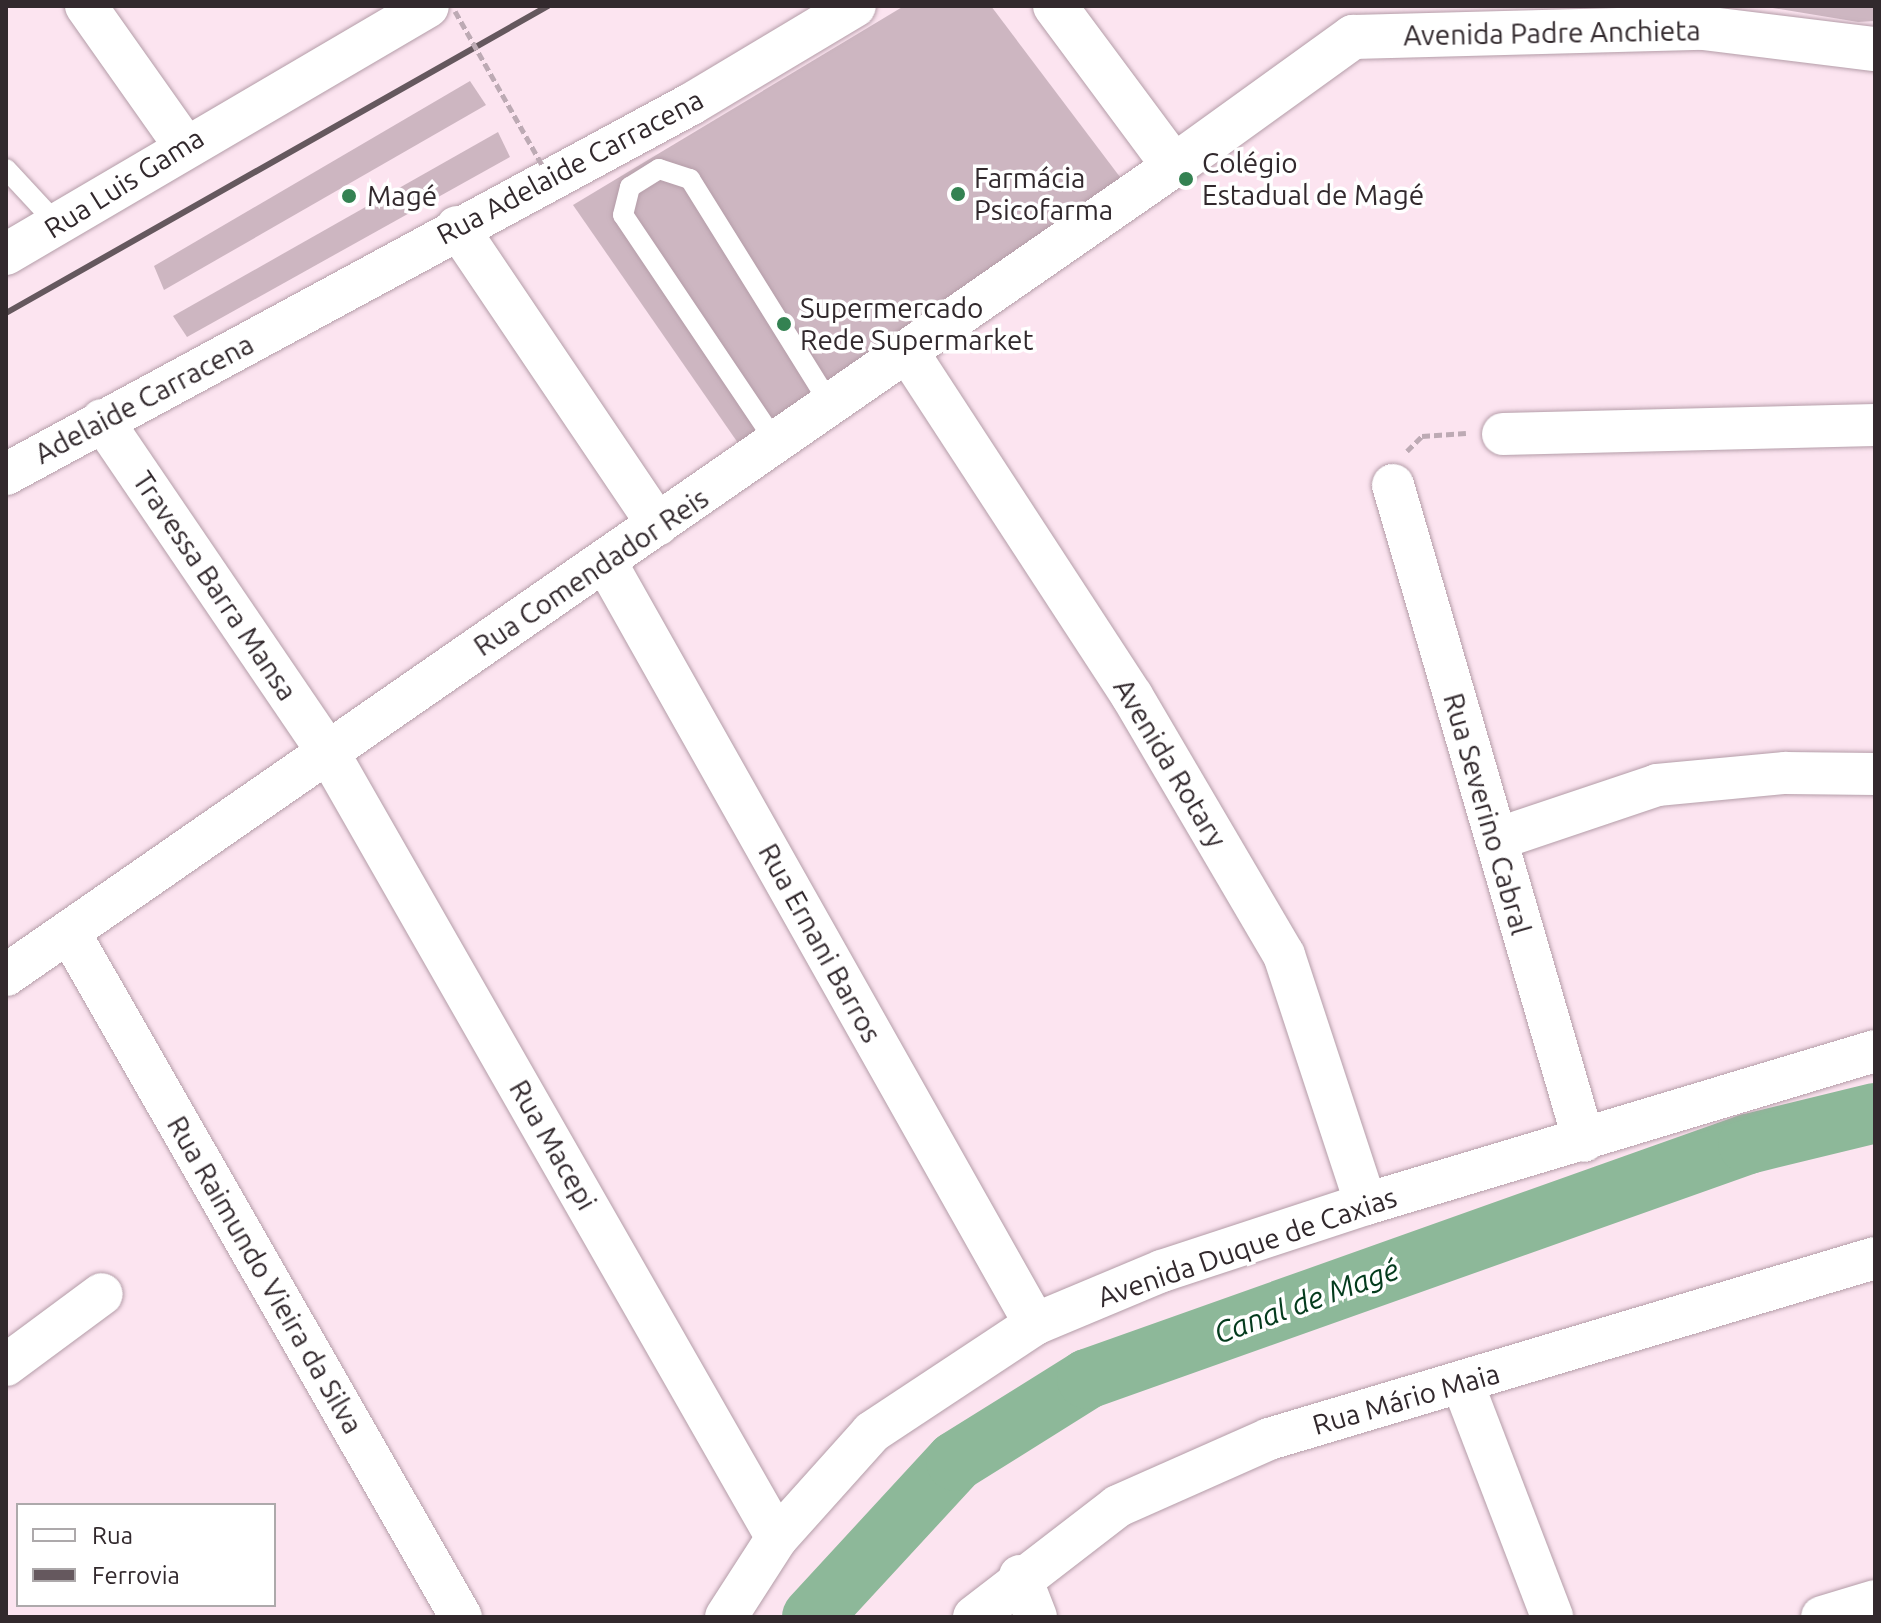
<!DOCTYPE html>
<html>
<head>
<meta charset="utf-8">
<style>
	body { margin:0 }
	#map { position:relative; width:1881px; height:1623px; overflow:hidden; background:#fce4f0; font-family:Ubuntu,sans-serif }
	div>[style] { position:absolute }
	[style*='--x'] { left:calc(var(--x)*1px); top:calc(var(--y)*1px); width:calc(var(--w)*1px); rotate:calc(var(--a)*1deg) }
	.river>* { height:60px; margin:-30px; padding:0 30px; transform-origin:30px; border-radius:30px; background:#8db899 }
	.building>* { inset:0; background:#cdb6c1 }
	.path>* { height:5px; margin-top:-2.5px; transform-origin:0; background:repeating-linear-gradient(90deg,#bdaab4 0 8px,transparent 0 12px) }
	.roads { filter:drop-shadow(0 0 2px #b49da8) drop-shadow(0 0 2px #b49da8) }
	.service>* { height:20px; margin:-10px; padding:0 10px; transform-origin:10px; border-radius:10px; background:#fff }
	.minor>* { height:42px; margin:-21px; padding:0 21px; transform-origin:21px; border-radius:21px; background:#fff }
	.secondary>* { height:44px; margin:-22px; padding:0 22px; transform-origin:22px; border-radius:22px; background:#fff }
	.rail>* { height:6px; margin:-3px; padding:0 3px; transform-origin:3px; border-radius:3px; background:#65585e }
	.path-bridge>* { height:5px; margin-top:-2.5px; transform-origin:0; background:repeating-linear-gradient(90deg,#bdaab4 0 8px,transparent 0 12px) }
	.dots>* { width:22px; height:22px; translate:-50% -50%; box-sizing:border-box; border:4px solid #fff; border-radius:50% }
	span { translate:-50% -50%; white-space:nowrap; text-align:center; line-height:1.15; -webkit-text-stroke:7px #fff; paint-order:stroke }
	.street-label { font-size:28px; color:#32292d }
	.poi-label { font-size:28px; color:#32292d }
	.left { translate:0 -50%; text-align:left }
	.water-label { font-size:30px; color:#043b1d; font-style:italic }
	.frame { position:absolute; inset:0; border:8px solid #32292d; pointer-events:none }
	.legend { position:absolute; left:16px; top:1503px; width:260px; height:104px; box-sizing:border-box; background:#fff; border:2px solid #ada9ab; margin:0; padding:10px 14px; list-style:none; font-size:24px; color:#32292d }
	.legend li { display:flex; align-items:center; gap:16px; height:40px }
	.legend b { width:40px; border:2px solid #ada9ab }
</style>
</head>
<body>
<div id="map">
	<div class="river">
		<i style="--x:812;--y:1617;--w:212;--a:-47.3"></i>
		<i style="--x:956;--y:1461;--w:155;--a:-32"></i>
		<i style="--x:1087;--y:1379;--w:702;--a:-19.57"></i>
		<i style="--x:1748;--y:1144;--w:131;--a:-13.7"></i>
	</div>
	<div class="building">
		<i style="clip-path:polygon(904px 6px,991px 6px,1123px 181px,738px 443px,573px 205px)"></i>
		<i style="clip-path:polygon(1761px 6px,1875px 6px,1875px 21px,1858px 22px)"></i>
		<i style="clip-path:polygon(470px 81px,486px 105px,164px 290px,154px 266px)"></i>
		<i style="clip-path:polygon(498px 132px,510px 157px,187px 337px,173px 316px)"></i>
	</div>
	<div class="path">
		<i style="--x:1407;--y:451;--w:21;--a:-45"></i>
		<i style="--x:1422;--y:436;--w:44;--a:-3.9"></i>
	</div>
	<div class="roads">
		<div class="service">
			<i style="--x:6;--y:169;--w:76;--a:47.1"></i>
			<i style="--x:777;--y:444;--w:276;--a:-123.9"></i>
			<i style="--x:623;--y:215;--w:29;--a:-76"></i>
			<i style="--x:630;--y:187;--w:34;--a:-32"></i>
			<i style="--x:659;--y:169;--w:33;--a:18"></i>
			<i style="--x:690;--y:179;--w:269;--a:58.1"></i>
		</div>
		<div class="minor">
			<i style="--x:86;--y:6;--w:170;--a:54.8"></i>
			<i style="--x:457;--y:227;--w:359;--a:56"></i>
			<i style="--x:6;--y:254;--w:489;--a:-30.4"></i>
			<i style="--x:909;--y:354;--w:408;--a:56.9"></i>
			<i style="--x:1132;--y:696;--w:300;--a:59.6"></i>
			<i style="--x:1284;--y:955;--w:262;--a:71.8"></i>
			<i style="--x:102;--y:420;--w:402;--a:55.8"></i>
			<i style="--x:328;--y:752;--w:905;--a:60.26"></i>
			<i style="--x:1503;--y:434;--w:372;--a:-1.4"></i>
			<i style="--x:6;--y:474;--w:779;--a:-28.38"></i>
			<i style="--x:691;--y:104;--w:191;--a:-30.9"></i>
			<i style="--x:1393;--y:485;--w:683;--a:73.77"></i>
			<i style="--x:605;--y:561;--w:876;--a:60.6"></i>
			<i style="--x:1497;--y:839;--w:169;--a:-18.6"></i>
			<i style="--x:1657;--y:785;--w:129;--a:-5.4"></i>
			<i style="--x:1785;--y:773;--w:90;--a:0.6"></i>
			<i style="--x:69;--y:932;--w:789;--a:60.22"></i>
			<i style="--x:6;--y:975;--w:1421;--a:-34.71"></i>
			<i style="--x:6;--y:1365;--w:119;--a:-36.5"></i>
			<i style="--x:1462;--y:1382;--w:252;--a:69"></i>
			<i style="--x:1020;--y:1576;--w:44;--a:68.7"></i>
			<i style="--x:726;--y:1617;--w:94;--a:-57.2"></i>
			<i style="--x:777;--y:1538;--w:142;--a:-48.1"></i>
			<i style="--x:872;--y:1432;--w:196;--a:-33.5"></i>
			<i style="--x:1035;--y:1324;--w:138;--a:-22.7"></i>
			<i style="--x:1162;--y:1271;--w:215;--a:-18.2"></i>
			<i style="--x:1366;--y:1204;--w:531;--a:-16.73"></i>
			<i style="--x:974;--y:1617;--w:182;--a:-37.6"></i>
			<i style="--x:1118;--y:1506;--w:165;--a:-23.9"></i>
			<i style="--x:1269;--y:1439;--w:632;--a:-16.63"></i>
			<i style="--x:1822;--y:1617;--w:55;--a:-16.8"></i>
		</div>
		<div class="secondary">
			<i style="--x:1055;--y:6;--w:199;--a:53.4"></i>
			<i style="--x:1174;--y:166;--w:221;--a:-35.8"></i>
			<i style="--x:1353;--y:37;--w:350;--a:-1.5"></i>
			<i style="--x:1703;--y:28;--w:173;--a:7"></i>
		</div>
	</div>
	<div class="rail">
		<i style="--x:6;--y:313;--w:623;--a:-29.53"></i>
	</div>
	<div class="path-bridge">
		<i style="--x:455;--y:11;--w:177;--a:60.5"></i>
	</div>
	<div class="dots">
		<i style="left:1186px;top:179px;background:#348252"></i>
		<i style="left:958px;top:194px;background:#348252"></i>
		<i style="left:349px;top:196px;background:#348252"></i>
		<i style="left:784px;top:324px;background:#348252"></i>
	</div>
	<div class="street-label">
		<span style="left:1552px;top:33px;rotate:-1deg">Avenida Padre Anchieta</span>
		<span style="left:570px;top:167px;rotate:-28deg">Rua Adelaide Carracena</span>
		<span style="left:124px;top:183px;rotate:-32deg">Rua Luis Gama</span>
		<span style="left:144px;top:399px;rotate:-28deg">Adelaide Carracena</span>
		<span style="left:591px;top:572px;rotate:-34deg">Rua Comendador Reis</span>
		<span style="left:215px;top:586px;rotate:56deg">Travessa Barra Mansa</span>
		<span style="left:1170px;top:763px;rotate:59deg">Avenida Rotary</span>
		<span style="left:1487px;top:814px;rotate:74deg">Rua Severino Cabral</span>
		<span style="left:820px;top:943px;rotate:61deg">Rua Ernani Barros</span>
		<span style="left:553px;top:1145px;rotate:60deg">Rua Macepi</span>
		<span style="left:1247px;top:1247px;rotate:-19deg">Avenida Duque de Caxias</span>
		<span style="left:265px;top:1275px;rotate:60deg">Rua Raimundo Vieira da Silva</span>
		<span style="left:1406px;top:1399px;rotate:-16deg">Rua Mário Maia</span>
	</div>
	<div class="poi-label">
		<span class="left" style="left:1202px;top:179px">Colégio<br>Estadual de Magé</span>
		<span class="left" style="left:974px;top:194px">Farmácia<br>Psicofarma</span>
		<span class="left" style="left:367px;top:196px">Magé</span>
		<span class="left" style="left:800px;top:324px">Supermercado<br>Rede Supermarket</span>
	</div>
	<div class="water-label">
		<span style="left:1306px;top:1301px;rotate:-20deg">Canal de Magé</span>
	</div>
	<div class="frame"></div>
	<ul class="legend">
	<li><b style="height:10px;background:#fff"></b>Rua</li>
	<li><b style="height:10px;background:#65585e"></b>Ferrovia</li>
	</ul>
</div>
</body>
</html>
